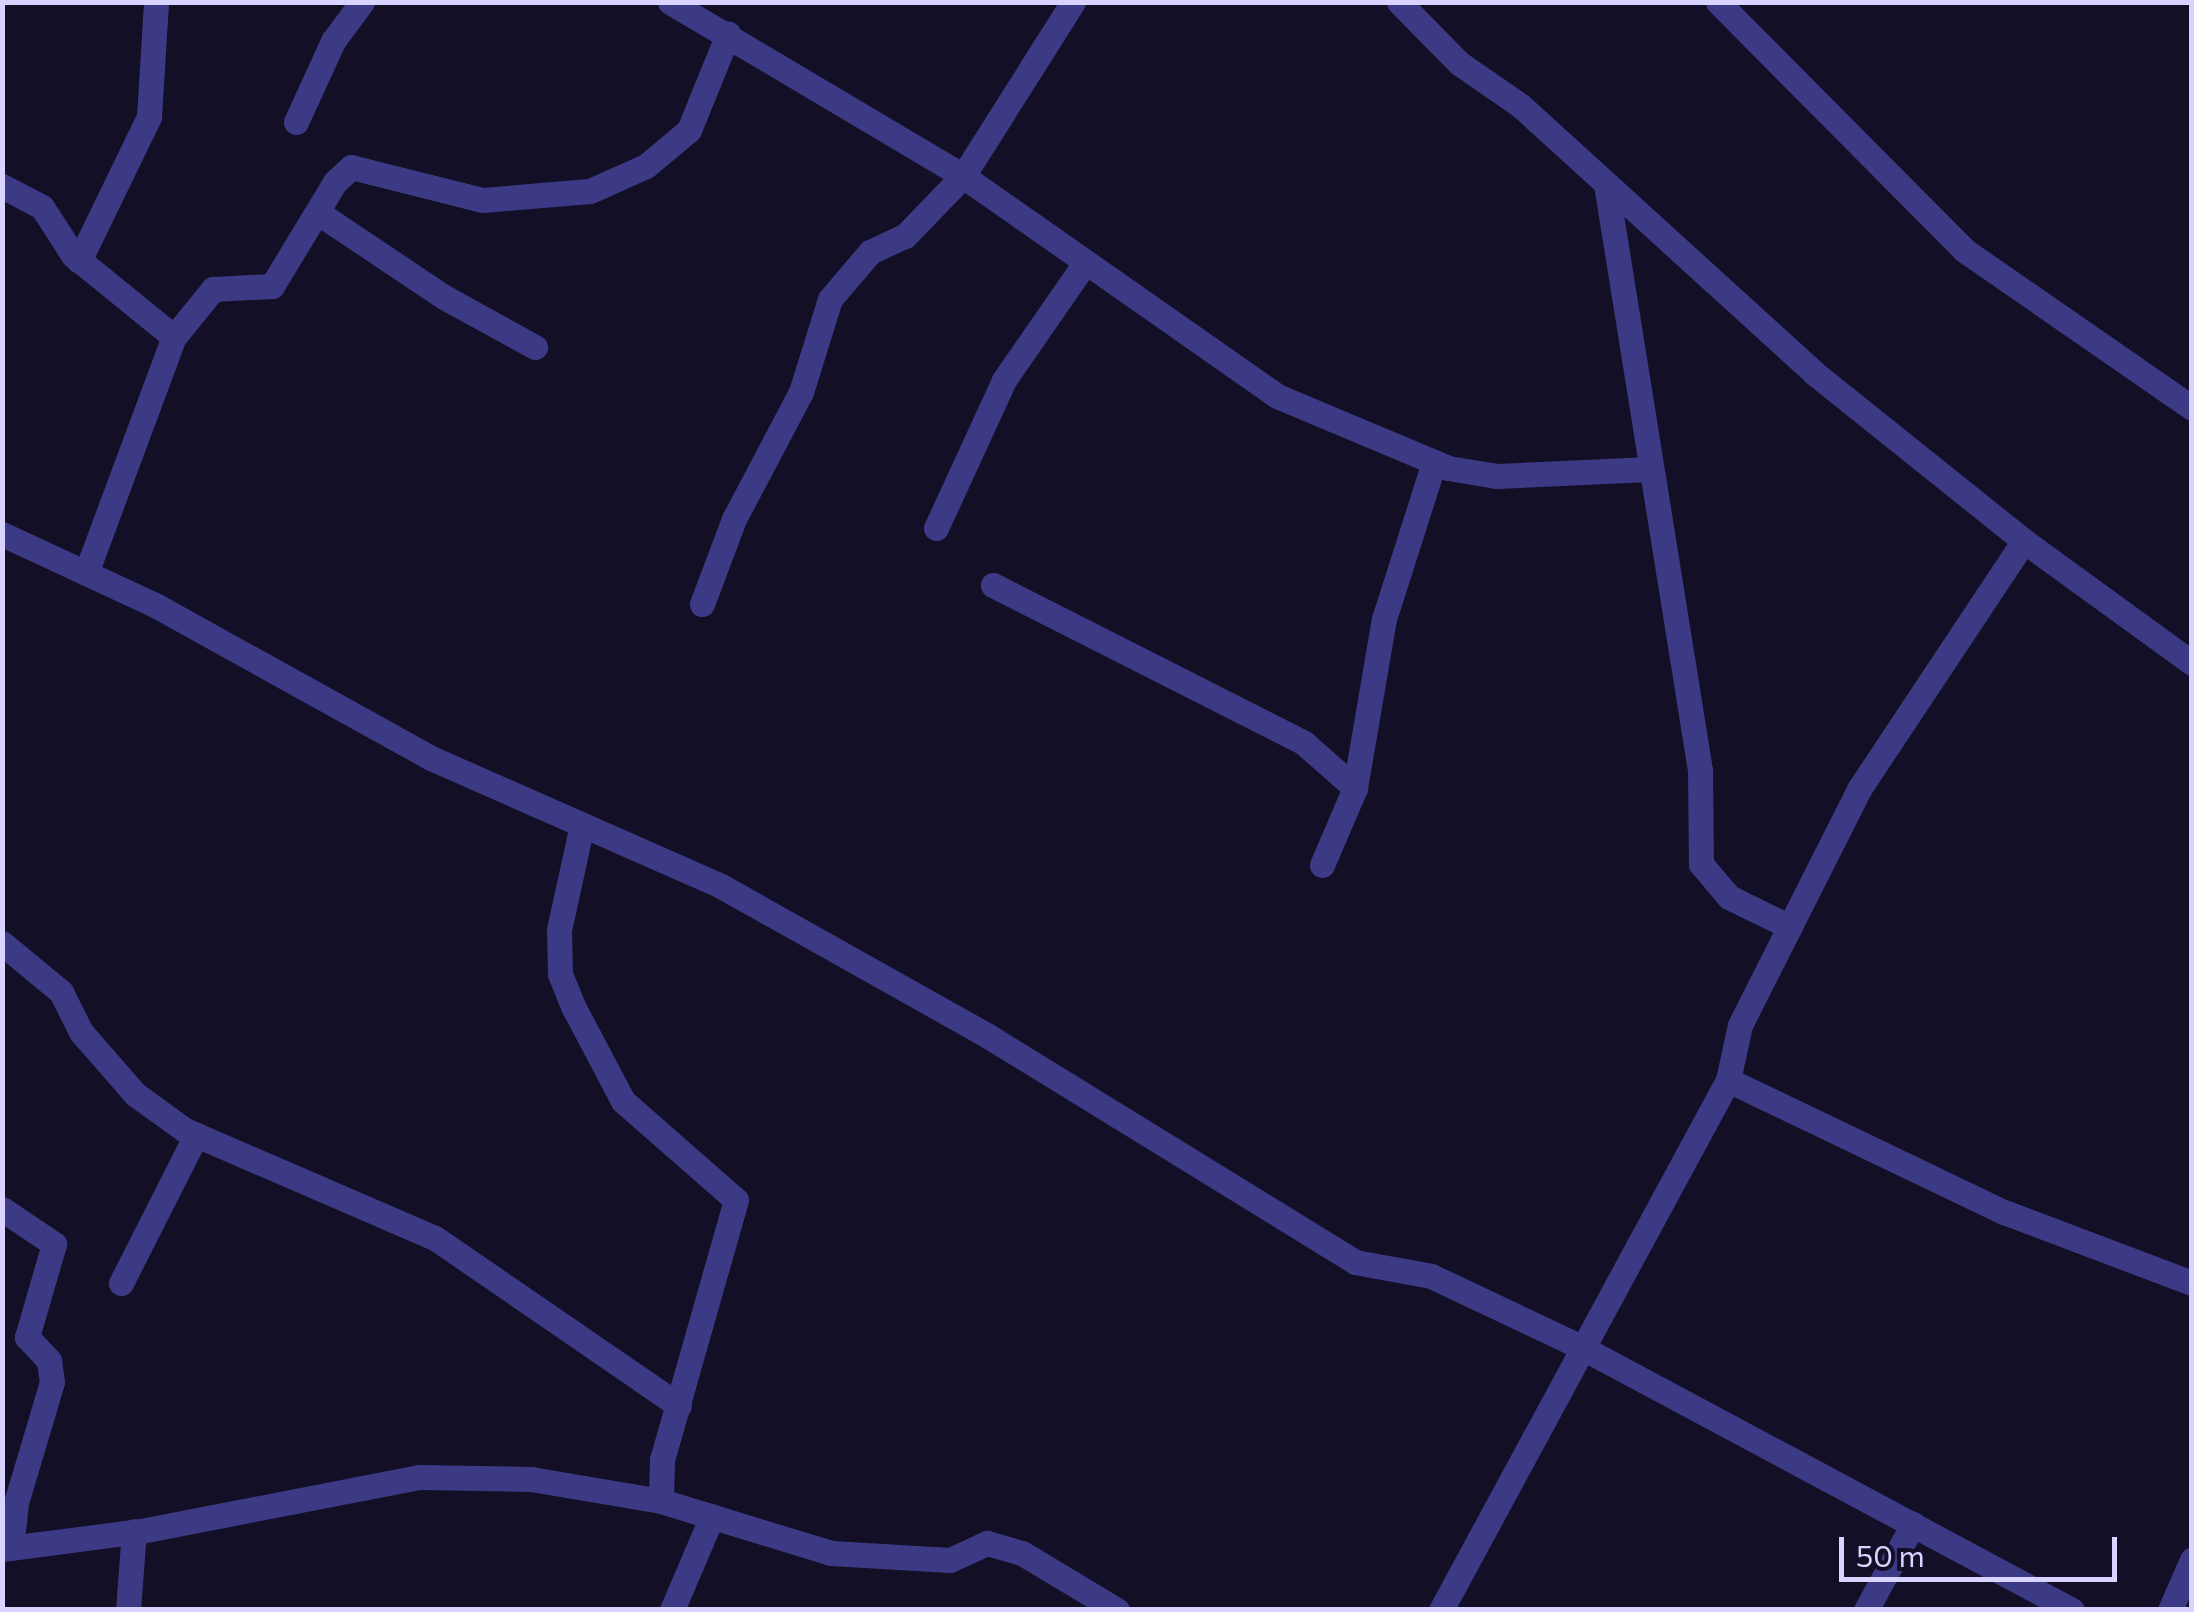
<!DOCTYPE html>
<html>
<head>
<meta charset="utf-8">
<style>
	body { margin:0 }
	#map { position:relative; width:2194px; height:1612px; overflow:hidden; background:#130f26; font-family:Commissioner,sans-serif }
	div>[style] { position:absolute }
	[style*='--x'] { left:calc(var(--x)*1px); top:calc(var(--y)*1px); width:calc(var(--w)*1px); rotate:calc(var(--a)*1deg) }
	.minor>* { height:25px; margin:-12.5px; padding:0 12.5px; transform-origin:12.5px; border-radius:12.5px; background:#3d3a85 }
	.tertiary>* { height:25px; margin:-12.5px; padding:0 12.5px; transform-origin:12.5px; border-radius:12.5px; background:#3d3a85 }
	span { translate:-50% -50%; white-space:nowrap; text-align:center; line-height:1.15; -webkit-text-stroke:8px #130f26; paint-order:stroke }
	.frame { position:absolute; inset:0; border:5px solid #d9d4ff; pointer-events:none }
	.scale { position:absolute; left:1839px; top:1537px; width:278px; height:45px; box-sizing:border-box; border:5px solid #d9d4ff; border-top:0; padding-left:12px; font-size:30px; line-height:35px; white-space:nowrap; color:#d9d4ff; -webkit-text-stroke:8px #130f26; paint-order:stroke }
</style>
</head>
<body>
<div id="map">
	<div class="minor">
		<i style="--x:670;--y:2;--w:341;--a:30.7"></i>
		<i style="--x:963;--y:176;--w:383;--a:35"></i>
		<i style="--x:1277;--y:396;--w:186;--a:22.8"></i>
		<i style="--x:1448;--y:468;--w:50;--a:9.3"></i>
		<i style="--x:1497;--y:476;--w:153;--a:-2.6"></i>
		<i style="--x:1718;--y:2;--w:349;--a:45.2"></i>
		<i style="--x:1964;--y:250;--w:277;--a:34.7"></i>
		<i style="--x:296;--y:122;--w:89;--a:-65.4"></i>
		<i style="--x:333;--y:41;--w:49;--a:-53.4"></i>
		<i style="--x:1606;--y:184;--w:593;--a:80.89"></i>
		<i style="--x:1700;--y:770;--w:94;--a:89.4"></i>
		<i style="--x:1701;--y:864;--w:43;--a:49.7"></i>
		<i style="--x:1729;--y:897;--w:68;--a:26.2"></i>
		<i style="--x:2;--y:186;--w:45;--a:27.7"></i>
		<i style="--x:42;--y:207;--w:57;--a:57.1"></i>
		<i style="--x:73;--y:255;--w:130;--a:39.1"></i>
		<i style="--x:317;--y:212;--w:153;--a:33.8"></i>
		<i style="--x:444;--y:297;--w:104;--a:28.8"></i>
		<i style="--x:79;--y:261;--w:160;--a:-64.1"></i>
		<i style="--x:149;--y:117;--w:115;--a:-86.5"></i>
		<i style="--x:936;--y:528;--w:163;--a:-65.3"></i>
		<i style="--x:1004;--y:380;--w:142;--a:-55.3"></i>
		<i style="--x:2;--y:534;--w:169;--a:24.9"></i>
		<i style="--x:155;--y:605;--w:316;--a:29"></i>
		<i style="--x:431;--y:758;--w:317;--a:23.8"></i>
		<i style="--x:721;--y:886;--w:306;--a:29.3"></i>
		<i style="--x:988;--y:1036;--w:431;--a:31.6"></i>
		<i style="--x:1355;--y:1262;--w:77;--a:10.4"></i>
		<i style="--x:1431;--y:1276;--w:164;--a:25.3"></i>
		<i style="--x:1579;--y:1346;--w:559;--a:28.17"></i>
		<i style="--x:86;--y:573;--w:252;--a:-69.6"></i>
		<i style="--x:174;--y:337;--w:62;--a:-50.9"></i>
		<i style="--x:213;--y:289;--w:59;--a:-2.9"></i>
		<i style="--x:272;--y:286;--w:122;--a:-58.8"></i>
		<i style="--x:335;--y:182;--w:22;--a:-43"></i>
		<i style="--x:351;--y:167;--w:135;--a:14.1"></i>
		<i style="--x:482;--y:200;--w:108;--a:-4.8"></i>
		<i style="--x:590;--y:191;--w:61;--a:-24.1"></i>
		<i style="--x:646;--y:166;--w:56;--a:-39.9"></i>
		<i style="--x:689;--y:130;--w:104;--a:-67.9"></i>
		<i style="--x:993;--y:585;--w:349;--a:26.9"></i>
		<i style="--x:1304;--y:743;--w:68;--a:41.4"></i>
		<i style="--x:702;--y:604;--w:91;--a:-69.4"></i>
		<i style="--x:734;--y:519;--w:144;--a:-62.2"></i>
		<i style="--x:801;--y:392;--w:97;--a:-72.7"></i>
		<i style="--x:830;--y:299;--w:62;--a:-49.6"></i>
		<i style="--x:870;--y:252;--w:38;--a:-25"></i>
		<i style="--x:905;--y:236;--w:83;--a:-46"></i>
		<i style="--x:963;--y:176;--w:206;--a:-57.7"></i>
		<i style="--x:582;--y:825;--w:107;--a:102.4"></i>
		<i style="--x:559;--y:930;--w:44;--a:88.7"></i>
		<i style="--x:560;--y:974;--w:37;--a:68"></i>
		<i style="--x:574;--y:1008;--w:105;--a:62.2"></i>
		<i style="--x:623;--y:1101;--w:150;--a:41.2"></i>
		<i style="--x:736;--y:1200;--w:269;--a:105.9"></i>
		<i style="--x:662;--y:1459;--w:42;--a:91.4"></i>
		<i style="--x:1322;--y:865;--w:84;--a:-66.8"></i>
		<i style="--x:1355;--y:788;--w:171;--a:-80.3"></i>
		<i style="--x:1384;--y:619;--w:165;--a:-72.3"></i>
		<i style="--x:2;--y:943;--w:77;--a:39.7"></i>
		<i style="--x:61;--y:992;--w:45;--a:63.4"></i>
		<i style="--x:81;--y:1032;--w:82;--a:48.9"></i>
		<i style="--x:135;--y:1094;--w:62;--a:35.8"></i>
		<i style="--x:185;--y:1130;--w:272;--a:23.4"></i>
		<i style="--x:435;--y:1238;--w:296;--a:34.5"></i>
		<i style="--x:1728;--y:1080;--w:306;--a:25.6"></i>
		<i style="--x:2004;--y:1212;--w:201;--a:20.7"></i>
		<i style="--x:2;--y:1209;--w:63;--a:33.9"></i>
		<i style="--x:54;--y:1244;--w:97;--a:106.2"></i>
		<i style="--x:27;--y:1337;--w:33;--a:47"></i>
		<i style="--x:49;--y:1361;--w:21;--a:82"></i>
		<i style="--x:52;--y:1382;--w:126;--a:106.6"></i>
		<i style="--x:16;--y:1503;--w:45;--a:96.3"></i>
		<i style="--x:121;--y:1283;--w:166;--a:-63.1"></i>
		<i style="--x:2;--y:1549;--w:140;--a:-7.4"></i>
		<i style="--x:141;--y:1531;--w:282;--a:-11"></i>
		<i style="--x:418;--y:1477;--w:113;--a:1"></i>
		<i style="--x:531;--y:1479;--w:132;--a:9.6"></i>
		<i style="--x:661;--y:1501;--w:178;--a:17"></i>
		<i style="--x:831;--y:1553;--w:119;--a:3.4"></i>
		<i style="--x:950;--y:1560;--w:41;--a:-24.7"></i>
		<i style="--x:987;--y:1543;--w:36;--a:16"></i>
		<i style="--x:1022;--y:1553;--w:111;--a:31"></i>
		<i style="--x:128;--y:1610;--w:79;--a:-85.7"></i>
		<i style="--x:672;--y:1610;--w:102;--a:-66.9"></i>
		<i style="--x:1441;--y:1610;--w:603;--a:-61.56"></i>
		<i style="--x:1728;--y:1080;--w:56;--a:-77.7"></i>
		<i style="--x:1740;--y:1025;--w:264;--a:-63.2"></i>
		<i style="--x:1859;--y:789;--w:298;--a:-56.4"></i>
		<i style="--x:1866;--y:1610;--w:98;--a:-61.3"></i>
		<i style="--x:2170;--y:1610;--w:55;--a:-66.3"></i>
	</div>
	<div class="tertiary">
		<i style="--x:1399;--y:2;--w:86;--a:45.5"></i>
		<i style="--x:1459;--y:63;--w:75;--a:34.7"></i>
		<i style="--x:1521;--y:106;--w:395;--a:42.3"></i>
		<i style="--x:1813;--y:372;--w:270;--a:38.7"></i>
		<i style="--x:2024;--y:541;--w:208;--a:36"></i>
	</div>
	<div class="frame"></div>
	<div class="scale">50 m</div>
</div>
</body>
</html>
